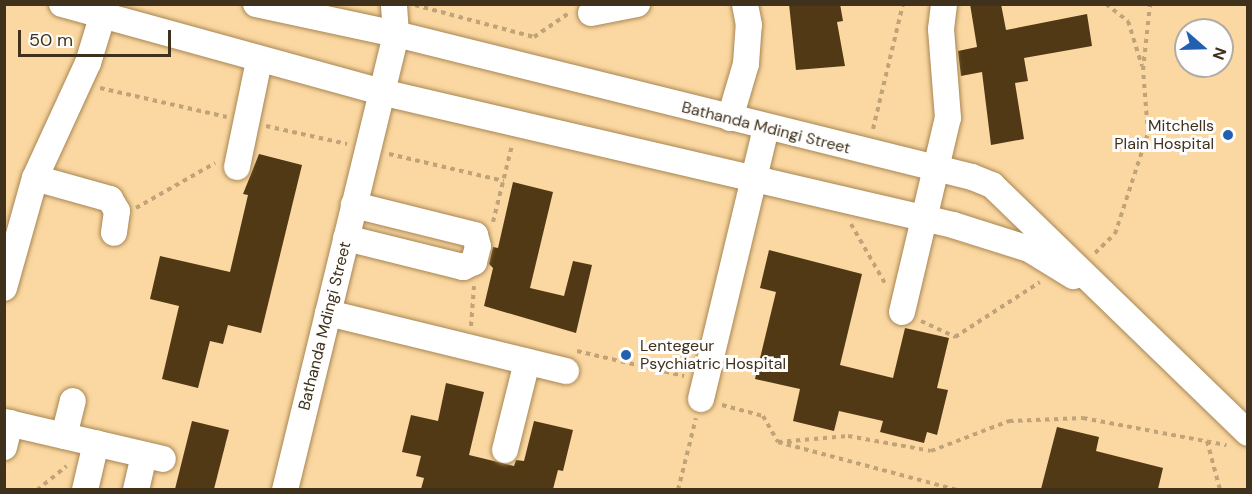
<!DOCTYPE html>
<html>
<head>
<meta charset="utf-8">
<style>
	body { margin:0 }
	#map { position:relative; width:1252px; height:494px; overflow:hidden; background:#fbd7a1; font-family:"DM Sans",sans-serif }
	div>[style] { position:absolute }
	[style*='--x'] { left:calc(var(--x)*1px); top:calc(var(--y)*1px); width:calc(var(--w)*1px); rotate:calc(var(--a)*1deg) }
	.building>* { inset:0; background:#503914 }
	.path>* { height:4px; margin-top:-2px; transform-origin:0; background:repeating-linear-gradient(90deg,#c0a378 0 4.5px,transparent 0 9px) }
	.roads { filter:drop-shadow(0 0 2px #a78653) drop-shadow(0 0 2px #a78653) }
	.minor>* { height:26px; margin:-13px; padding:0 13px; transform-origin:13px; border-radius:13px; background:#fff }
	.dots>* { width:16px; height:16px; translate:-50% -50%; box-sizing:border-box; border:3px solid #fefefe; border-radius:50% }
	span { translate:-50% -50%; white-space:nowrap; text-align:center; line-height:1.15; -webkit-text-stroke:6px #fefefe; paint-order:stroke }
	.poi-label { font-size:16px; color:#3f311c }
	.right { translate:-100% -50%; text-align:right }
	.left { translate:0 -50%; text-align:left }
	.street-label { font-size:16px; color:#3f311c }
	.frame { position:absolute; inset:0; border:6px solid #3f311c; pointer-events:none }
	.north { position:absolute; left:1174px; top:18px; width:60px; height:60px; box-sizing:border-box; background:#fefefe; border:2px solid #b2aca4; border-radius:50%; rotate:110deg; font-size:16px; font-weight:700; line-height:24px; text-align:center; color:#3f311c }
	.north::after { content:''; display:block; margin:auto; width:21px; height:27px; background:#235fb0; clip-path:polygon(50% 0,100% 100%,50% 72%,0 100%) }
	.scale { position:absolute; left:18px; top:30px; width:153px; height:27px; box-sizing:border-box; border:3px solid #3f311c; border-top:0; padding-left:8px; font-size:18px; line-height:21px; white-space:nowrap; color:#3f311c; -webkit-text-stroke:4px #fefefe; paint-order:stroke }
</style>
</head>
<body>
<div id="map">
	<div class="building">
		<i style="clip-path:polygon(789px 4px,840px 4px,843px 21px,837px 22px,845px 66px,796px 70px)"></i>
		<i style="clip-path:polygon(970px 4px,1001px 4px,1006px 30px,1087px 14px,1092px 46px,1024px 58px,1028px 81px,1015px 83px,1024px 139px,991px 145px,982px 72px,961px 76px,958px 51px,977px 47px)"></i>
		<i style="clip-path:polygon(259px 154px,302px 165px,261px 333px,228px 325px,223px 344px,210px 341px,198px 388px,162px 379px,179px 306px,150px 299px,160px 256px,230px 272px,248px 195px,243px 194px)"></i>
		<i style="clip-path:polygon(513px 182px,553px 192px,530px 288px,564px 296px,573px 261px,592px 265px,576px 333px,484px 306px,493px 268px,489px 264px,493px 247px,498px 248px)"></i>
		<i style="clip-path:polygon(769px 250px,862px 274px,840px 365px,893px 378px,905px 328px,949px 338px,937px 388px,948px 390px,937px 435px,927px 432px,924px 443px,880px 432px,883px 421px,839px 411px,834px 431px,793px 421px,800px 389px,755px 379px,776px 292px,760px 288px)"></i>
		<i style="clip-path:polygon(446px 383px,484px 392px,469px 455px,514px 466px,516px 460px,524px 461px,534px 421px,573px 430px,563px 471px,558px 470px,553px 489px,421px 489px,424px 478px,416px 476px,421px 456px,402px 452px,411px 415px,438px 421px)"></i>
		<i style="clip-path:polygon(192px 421px,229px 430px,214px 489px,175px 489px)"></i>
		<i style="clip-path:polygon(1057px 427px,1099px 437px,1096px 451px,1163px 468px,1158px 489px,1041px 489px)"></i>
	</div>
	<div class="path">
		<i style="--x:1106;--y:4;--w:28;--a:38"></i>
		<i style="--x:1128;--y:21;--w:47;--a:72.7"></i>
		<i style="--x:415;--y:5;--w:123;--a:15.1"></i>
		<i style="--x:534;--y:37;--w:42;--a:-34.4"></i>
		<i style="--x:100;--y:88;--w:130;--a:12.9"></i>
		<i style="--x:266;--y:126;--w:83;--a:12.5"></i>
		<i style="--x:873;--y:129;--w:129;--a:-76.5"></i>
		<i style="--x:389;--y:154;--w:118;--a:13.2"></i>
		<i style="--x:136;--y:208;--w:91;--a:-29.7"></i>
		<i style="--x:493;--y:222;--w:79;--a:-76.1"></i>
		<i style="--x:851;--y:224;--w:70;--a:60.2"></i>
		<i style="--x:1095;--y:253;--w:28;--a:-44"></i>
		<i style="--x:1115;--y:234;--w:106;--a:-71.9"></i>
		<i style="--x:1148;--y:133;--w:63;--a:-94.5"></i>
		<i style="--x:1143;--y:70;--w:66;--a:-83.9"></i>
		<i style="--x:921;--y:321;--w:38;--a:25"></i>
		<i style="--x:955;--y:337;--w:101;--a:-32.9"></i>
		<i style="--x:471;--y:326;--w:40;--a:-85.7"></i>
		<i style="--x:577;--y:351;--w:110;--a:13.2"></i>
		<i style="--x:722;--y:405;--w:42;--a:15"></i>
		<i style="--x:763;--y:416;--w:30;--a:60"></i>
		<i style="--x:778;--y:442;--w:185;--a:15"></i>
		<i style="--x:1207;--y:441;--w:51;--a:75.1"></i>
		<i style="--x:778;--y:442;--w:70;--a:-4.9"></i>
		<i style="--x:848;--y:436;--w:84;--a:10.2"></i>
		<i style="--x:931;--y:451;--w:84;--a:-21"></i>
		<i style="--x:1009;--y:421;--w:74;--a:-2.3"></i>
		<i style="--x:1083;--y:418;--w:146;--a:10.7"></i>
		<i style="--x:37;--y:490;--w:38;--a:-39"></i>
		<i style="--x:678;--y:490;--w:74;--a:-76"></i>
	</div>
	<div class="roads">
		<div class="minor">
			<i style="--x:62;--y:4;--w:331;--a:15.4"></i>
			<i style="--x:381;--y:92;--w:587;--a:13.09"></i>
			<i style="--x:953;--y:225;--w:80;--a:17.5"></i>
			<i style="--x:1029;--y:249;--w:52;--a:31.5"></i>
			<i style="--x:256;--y:4;--w:143;--a:12.1"></i>
			<i style="--x:396;--y:34;--w:593;--a:13.94"></i>
			<i style="--x:972;--y:177;--w:22;--a:22"></i>
			<i style="--x:992;--y:185;--w:356;--a:44.1"></i>
			<i style="--x:591;--y:13;--w:47;--a:-11.1"></i>
			<i style="--x:730;--y:118;--w:56;--a:-73.5"></i>
			<i style="--x:746;--y:64;--w:39;--a:-86"></i>
			<i style="--x:749;--y:25;--w:21;--a:-101"></i>
			<i style="--x:237;--y:167;--w:108;--a:-78.3"></i>
			<i style="--x:35;--y:178;--w:78;--a:15.6"></i>
			<i style="--x:110;--y:199;--w:14;--a:60"></i>
			<i style="--x:117;--y:211;--w:22;--a:98"></i>
			<i style="--x:346;--y:238;--w:121;--a:13.9"></i>
			<i style="--x:463;--y:267;--w:12;--a:-24"></i>
			<i style="--x:474;--y:262;--w:16;--a:-76"></i>
			<i style="--x:478;--y:246;--w:11;--a:-105"></i>
			<i style="--x:475;--y:235;--w:125;--a:-166.1"></i>
			<i style="--x:4;--y:288;--w:114;--a:-74.3"></i>
			<i style="--x:35;--y:178;--w:127;--a:-65.3"></i>
			<i style="--x:88;--y:63;--w:62;--a:-73"></i>
			<i style="--x:902;--y:312;--w:199;--a:-76.7"></i>
			<i style="--x:948;--y:118;--w:89;--a:-94.5"></i>
			<i style="--x:941;--y:29;--w:25;--a:-83"></i>
			<i style="--x:328;--y:313;--w:245;--a:13.7"></i>
			<i style="--x:701;--y:399;--w:279;--a:-76.5"></i>
			<i style="--x:4;--y:422;--w:163;--a:13.1"></i>
			<i style="--x:64;--y:436;--w:36;--a:-76"></i>
			<i style="--x:4;--y:447;--w:25;--a:-76"></i>
			<i style="--x:505;--y:450;--w:91;--a:-76"></i>
			<i style="--x:85;--y:490;--w:48;--a:-76.8"></i>
			<i style="--x:136;--y:490;--w:36;--a:-77"></i>
			<i style="--x:285;--y:490;--w:469;--a:-76.3"></i>
			<i style="--x:396;--y:34;--w:30;--a:-94"></i>
		</div>
	</div>
	<div class="dots">
		<i style="left:1228px;top:135px;background:#235fb0"></i>
		<i style="left:626px;top:355px;background:#235fb0"></i>
	</div>
	<div class="poi-label">
		<span class="right" style="left:1214px;top:135px">Mitchells<br>Plain Hospital</span>
		<span class="left" style="left:640px;top:355px">Lentegeur<br>Psychiatric Hospital</span>
	</div>
	<div class="street-label">
		<span style="left:766px;top:128px;rotate:14deg">Bathanda Mdingi Street</span>
		<span style="left:325px;top:326px;rotate:-76deg">Bathanda Mdingi Street</span>
	</div>
	<div class="frame"></div>
	<div class="north">N</div>
	<div class="scale">50 m</div>
</div>
</body>
</html>
